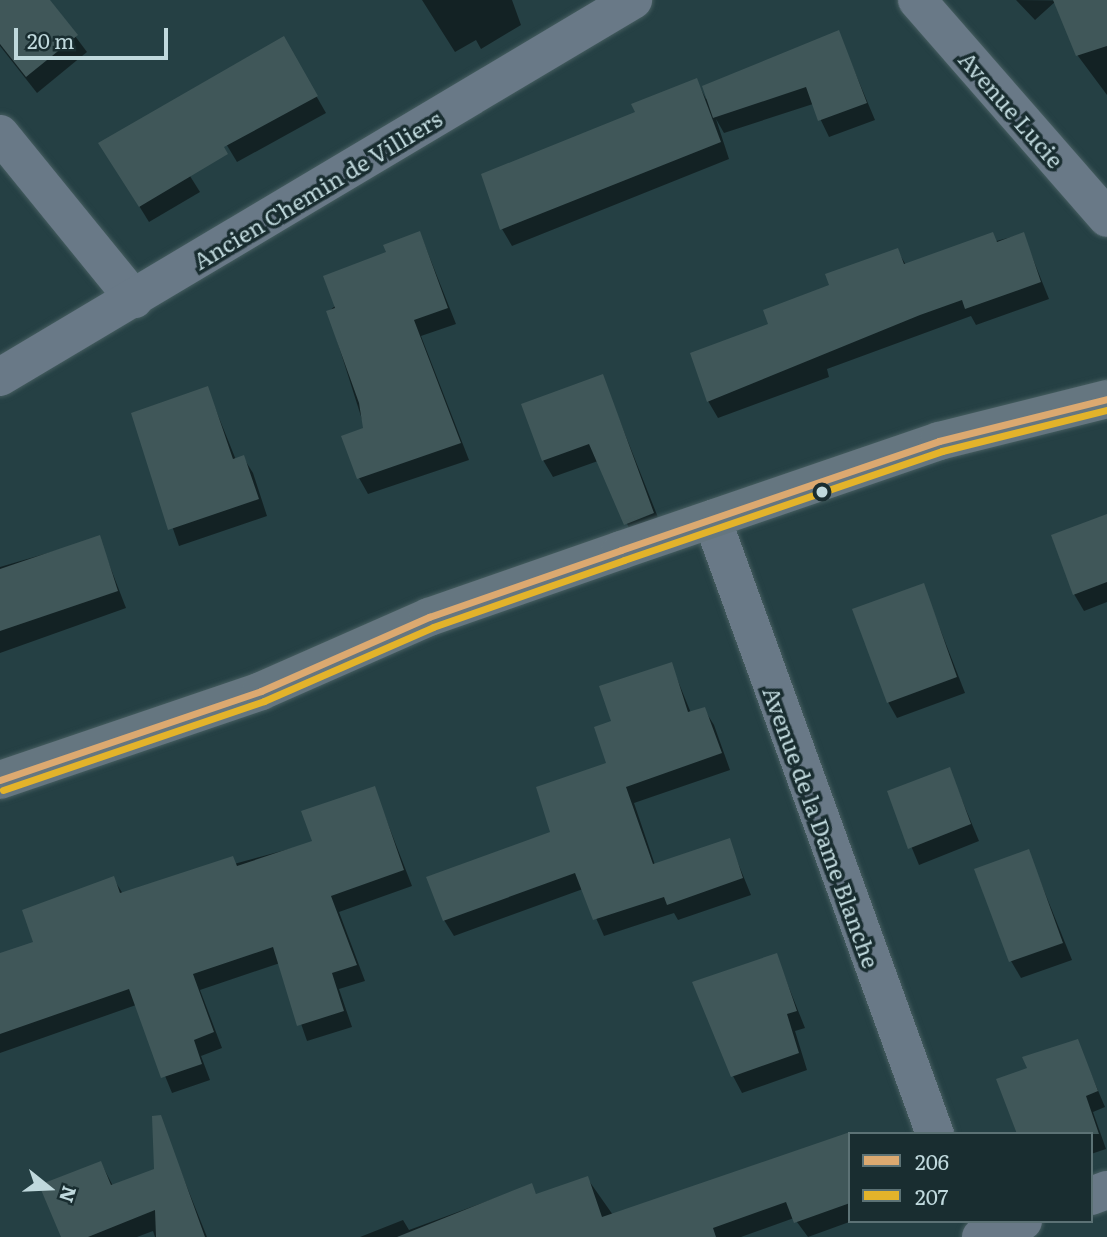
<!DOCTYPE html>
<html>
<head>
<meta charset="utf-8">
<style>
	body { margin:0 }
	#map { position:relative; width:1107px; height:1237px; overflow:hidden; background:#254044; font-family:Literata,serif }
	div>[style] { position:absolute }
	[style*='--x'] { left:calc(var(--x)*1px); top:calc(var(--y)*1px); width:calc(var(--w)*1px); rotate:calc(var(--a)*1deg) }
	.shadow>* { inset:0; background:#0007 }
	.building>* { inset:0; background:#405759 }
	.roads { filter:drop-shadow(0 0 2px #465d60) drop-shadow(0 0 2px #465d60) }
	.minor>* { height:38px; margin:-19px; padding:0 19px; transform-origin:19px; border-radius:19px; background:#697987 }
	.major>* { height:38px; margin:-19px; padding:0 19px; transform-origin:19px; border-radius:19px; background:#657680 }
	.bus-1>* { height:7px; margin:-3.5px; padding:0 3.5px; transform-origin:3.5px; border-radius:3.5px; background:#dca970 }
	.bus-2>* { height:7px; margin:-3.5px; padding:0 3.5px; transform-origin:3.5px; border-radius:3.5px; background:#e3b32a }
	.dots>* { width:19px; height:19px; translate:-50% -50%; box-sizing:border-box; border:4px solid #192d30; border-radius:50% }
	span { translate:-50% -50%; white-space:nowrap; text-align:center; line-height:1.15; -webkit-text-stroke:7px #192d30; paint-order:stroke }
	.street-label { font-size:23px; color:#c0d9dd }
	.legend { position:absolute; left:848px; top:1132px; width:245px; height:91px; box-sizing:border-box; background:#192d30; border:2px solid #5c7275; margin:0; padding:9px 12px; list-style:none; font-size:21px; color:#c0d9dd }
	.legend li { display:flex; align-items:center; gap:14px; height:35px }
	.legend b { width:35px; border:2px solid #5c7275 }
	.north { position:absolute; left:14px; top:1153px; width:70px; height:70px; -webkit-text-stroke:5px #192d30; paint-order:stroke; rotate:108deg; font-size:19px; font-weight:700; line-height:28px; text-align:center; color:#c0d9dd }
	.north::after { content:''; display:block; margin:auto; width:24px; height:32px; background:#c0d9dd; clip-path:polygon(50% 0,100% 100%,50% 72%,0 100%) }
	.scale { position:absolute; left:14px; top:28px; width:154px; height:32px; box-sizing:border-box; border:4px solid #c0d9dd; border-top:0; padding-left:9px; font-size:21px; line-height:24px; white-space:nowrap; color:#c0d9dd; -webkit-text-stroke:5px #192d30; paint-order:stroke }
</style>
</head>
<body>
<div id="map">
	<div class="shadow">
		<i style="clip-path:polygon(0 0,48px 0,87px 52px,37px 93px,0 46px)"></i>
		<i style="clip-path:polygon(422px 0,512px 0,521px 25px,481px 49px,476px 40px,455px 52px)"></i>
		<i style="clip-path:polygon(1016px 0,1107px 1px,1107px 95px,1078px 56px,1056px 1px,1035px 20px)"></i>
		<i style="clip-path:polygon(838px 32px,875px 120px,829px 137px,813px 104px,724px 133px,716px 119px,729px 159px,512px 246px,502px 229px,637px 113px,696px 80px,706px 99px)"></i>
		<i style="clip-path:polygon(283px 38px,326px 113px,237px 162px,193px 89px)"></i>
		<i style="clip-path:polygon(110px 159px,190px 176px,200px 192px,149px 222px)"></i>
		<i style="clip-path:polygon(420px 233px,456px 324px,421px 336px,469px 460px,368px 494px,359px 478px,365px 429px,328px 312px)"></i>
		<i style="clip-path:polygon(1023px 234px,1049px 299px,976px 325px,971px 316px,827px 369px,829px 377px,718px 418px,708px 401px,770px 325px,897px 250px,906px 265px)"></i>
		<i style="clip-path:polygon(602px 376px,663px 530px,635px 541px,598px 461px,553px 477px,543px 460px)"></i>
		<i style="clip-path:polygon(207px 388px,236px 460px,243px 457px,253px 473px,267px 516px,179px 546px,133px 414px)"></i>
		<i style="clip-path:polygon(1107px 515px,1107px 602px,1084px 611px,1074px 594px)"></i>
		<i style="clip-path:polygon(99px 538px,126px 608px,0 653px,0 567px)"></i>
		<i style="clip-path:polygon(923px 585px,965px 693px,897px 718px,888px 702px)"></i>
		<i style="clip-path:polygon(671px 664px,691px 713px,704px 709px,714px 725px,730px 770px,634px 803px,655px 865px,729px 841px,751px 895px,678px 920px,674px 913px,604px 936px,583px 889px,454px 936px,444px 920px,553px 833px,608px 764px,614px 722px)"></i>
		<i style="clip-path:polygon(949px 769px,979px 841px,919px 865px,889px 793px)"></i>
		<i style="clip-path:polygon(374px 788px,412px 886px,339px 912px,365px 981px,339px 989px,352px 1027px,307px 1041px,280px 963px,200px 990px,222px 1048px,201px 1056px,210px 1080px,172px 1093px,136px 1005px,0 1053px,0 955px,36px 943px,113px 878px,123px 894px,315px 842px)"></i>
		<i style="clip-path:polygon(1028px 851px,1072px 960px,1021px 978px,1011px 961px)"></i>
		<i style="clip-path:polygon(776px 955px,805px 1028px,795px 1031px,807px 1070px,742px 1093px,733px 1076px)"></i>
		<i style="clip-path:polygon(1077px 1041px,1105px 1107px,1093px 1112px,1106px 1149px,1091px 1154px,1091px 1134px,1029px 1069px)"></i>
		<i style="clip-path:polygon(850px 1134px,852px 1221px,808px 1237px,794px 1218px,741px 1237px,360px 1237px,403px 1220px,409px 1230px,531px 1185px,537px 1196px,587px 1178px,613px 1215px)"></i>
		<i style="clip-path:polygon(177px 1162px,207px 1237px,155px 1237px,153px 1231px,137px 1237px,62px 1237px,101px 1163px,113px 1186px)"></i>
	</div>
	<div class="building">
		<i style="clip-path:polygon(0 0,50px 0,78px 35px,26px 77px,0 44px)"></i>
		<i style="clip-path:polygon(1053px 0,1107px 0,1107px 46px,1076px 56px)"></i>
		<i style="clip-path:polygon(839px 30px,867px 103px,818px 121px,806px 87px,713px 118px,702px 86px)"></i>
		<i style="clip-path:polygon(284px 36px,318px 96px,224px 147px,228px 154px,139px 207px,98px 143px)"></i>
		<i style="clip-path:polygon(697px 78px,721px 142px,500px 230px,481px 174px,635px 112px,631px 104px)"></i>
		<i style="clip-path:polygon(420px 231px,448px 308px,414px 320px,461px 443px,357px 479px,341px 436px,363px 428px,359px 403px,326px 311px,335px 308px,323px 276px,386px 252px,383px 245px)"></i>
		<i style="clip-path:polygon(993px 232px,997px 242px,1024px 232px,1041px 282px,965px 309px,962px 300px,920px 315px,707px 402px,690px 353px,768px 324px,763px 310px,829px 285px,825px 274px,898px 248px,904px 264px)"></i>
		<i style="clip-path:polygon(603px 374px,654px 513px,624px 525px,589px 444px,542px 461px,521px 404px)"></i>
		<i style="clip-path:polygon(208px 386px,233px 459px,244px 455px,259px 499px,168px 530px,131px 413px)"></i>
		<i style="clip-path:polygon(1107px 514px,1107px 582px,1073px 595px,1051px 535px)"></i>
		<i style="clip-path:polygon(100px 535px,118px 591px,0 631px,0 569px)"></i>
		<i style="clip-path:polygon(924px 583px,957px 677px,887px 703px,852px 609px)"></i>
		<i style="clip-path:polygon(672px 662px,688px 712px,705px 707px,722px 753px,626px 787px,653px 864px,730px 838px,743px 878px,667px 905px,664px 897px,593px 920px,575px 873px,443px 921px,426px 877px,550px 832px,536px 787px,606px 763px,594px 727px,611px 721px,599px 686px)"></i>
		<i style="clip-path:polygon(950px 767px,971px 824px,908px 849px,887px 791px)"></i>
		<i style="clip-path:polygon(375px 786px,404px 870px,331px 896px,357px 965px,332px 973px,344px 1011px,297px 1026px,273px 947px,193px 974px,214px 1032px,194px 1040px,202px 1064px,161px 1078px,129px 989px,0 1034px,0 953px,33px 942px,22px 910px,114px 876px,120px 893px,233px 856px,237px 866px,312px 841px,301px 811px)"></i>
		<i style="clip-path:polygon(1029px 849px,1063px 943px,1009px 962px,974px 869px)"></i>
		<i style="clip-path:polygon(777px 953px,797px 1011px,787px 1014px,799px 1053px,731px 1077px,692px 982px)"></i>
		<i style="clip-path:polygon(1078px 1039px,1098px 1091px,1086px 1096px,1099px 1134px,1017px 1134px,996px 1079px,1027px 1068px,1022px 1057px)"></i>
		<i style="clip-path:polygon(161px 1115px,205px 1237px,156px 1237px,155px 1210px,88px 1237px,61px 1237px,39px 1185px,101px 1161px,111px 1185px,154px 1169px,152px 1116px)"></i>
		<i style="clip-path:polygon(850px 1132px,850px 1203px,794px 1223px,786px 1202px,713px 1228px,716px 1237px,397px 1237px,532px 1183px,536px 1194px,588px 1176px,602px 1217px)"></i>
	</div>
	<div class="roads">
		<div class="minor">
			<i style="--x:917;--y:0;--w:289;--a:48.9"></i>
			<i style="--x:0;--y:134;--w:213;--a:50.9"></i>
			<i style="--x:0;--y:377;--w:737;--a:-30.78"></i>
			<i style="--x:712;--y:519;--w:654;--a:70.07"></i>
			<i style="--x:1091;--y:1196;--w:17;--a:-21"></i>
			<i style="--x:981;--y:1237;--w:45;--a:-20.9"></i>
		</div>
		<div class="major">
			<i style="--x:0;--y:780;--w:276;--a:-18.8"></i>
			<i style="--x:261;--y:691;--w:184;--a:-23.8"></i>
			<i style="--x:429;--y:617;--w:203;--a:-19.2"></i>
			<i style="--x:621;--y:550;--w:336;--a:-18.9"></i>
			<i style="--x:939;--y:441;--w:173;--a:-14"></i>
		</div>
	</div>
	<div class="bus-1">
		<i style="--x:0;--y:780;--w:276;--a:-18.8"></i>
		<i style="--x:261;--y:691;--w:184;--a:-23.8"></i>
		<i style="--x:429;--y:617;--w:203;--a:-19.2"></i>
		<i style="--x:621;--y:550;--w:336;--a:-18.9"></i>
		<i style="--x:939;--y:441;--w:173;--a:-14"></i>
	</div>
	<div class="bus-2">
		<i style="--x:3;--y:790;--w:276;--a:-18.8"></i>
		<i style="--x:264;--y:701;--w:184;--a:-23.6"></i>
		<i style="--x:433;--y:627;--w:202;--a:-19.3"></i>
		<i style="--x:624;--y:560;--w:336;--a:-18.9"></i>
		<i style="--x:942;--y:451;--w:170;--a:-14"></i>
	</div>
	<div class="dots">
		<i style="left:822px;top:492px;background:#c0d9dd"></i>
	</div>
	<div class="street-label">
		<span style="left:1012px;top:109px;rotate:49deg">Avenue Lucie</span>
		<span style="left:317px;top:189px;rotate:-31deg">Ancien Chemin de Villiers</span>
		<span style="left:822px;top:827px;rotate:70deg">Avenue de la Dame Blanche</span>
	</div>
	<ul class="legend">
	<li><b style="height:9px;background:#dca970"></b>206</li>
	<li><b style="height:9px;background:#e3b32a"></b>207</li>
	</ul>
	<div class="north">N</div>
	<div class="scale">20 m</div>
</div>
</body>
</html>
